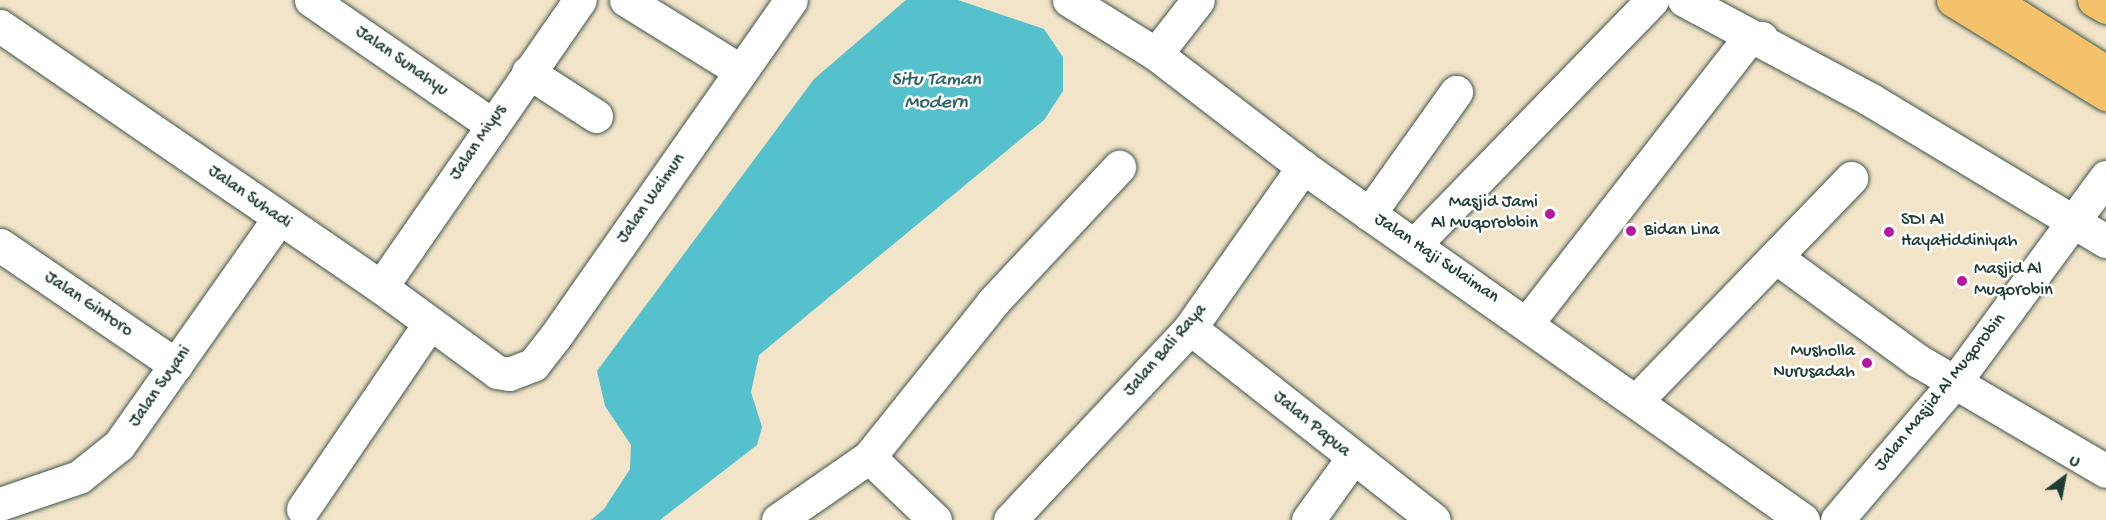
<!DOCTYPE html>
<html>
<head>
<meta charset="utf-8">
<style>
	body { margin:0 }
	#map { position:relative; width:2106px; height:520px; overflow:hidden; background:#f2e4c9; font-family:"Gochi Hand",sans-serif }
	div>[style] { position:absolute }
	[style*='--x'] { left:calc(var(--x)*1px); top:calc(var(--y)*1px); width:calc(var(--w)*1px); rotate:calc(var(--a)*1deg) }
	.water>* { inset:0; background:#55c1cd }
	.roads { filter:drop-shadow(0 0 2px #3f564a) drop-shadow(0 0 2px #3f564a) }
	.minor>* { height:33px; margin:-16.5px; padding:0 16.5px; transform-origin:16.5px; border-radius:16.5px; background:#fff }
	.major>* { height:33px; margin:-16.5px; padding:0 16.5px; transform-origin:16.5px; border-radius:16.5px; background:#f4c26a }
	.highway>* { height:33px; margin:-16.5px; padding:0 16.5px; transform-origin:16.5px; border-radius:16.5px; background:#f4c26a }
	.dots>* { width:16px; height:16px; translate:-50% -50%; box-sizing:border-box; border:3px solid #fff; border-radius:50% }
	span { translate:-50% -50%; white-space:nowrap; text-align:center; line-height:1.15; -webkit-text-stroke:5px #fff; paint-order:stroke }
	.street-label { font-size:18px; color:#1f3d34 }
	.poi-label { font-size:18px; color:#1f3d34 }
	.right { translate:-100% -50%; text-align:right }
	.left { translate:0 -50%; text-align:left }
	.water-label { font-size:20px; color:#2f6562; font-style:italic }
	.north { position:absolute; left:2034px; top:448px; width:60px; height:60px; -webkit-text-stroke:4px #fff; paint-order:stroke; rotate:32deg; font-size:16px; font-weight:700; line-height:24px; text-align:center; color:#1f3d34 }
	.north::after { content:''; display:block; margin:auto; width:21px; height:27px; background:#1f3d34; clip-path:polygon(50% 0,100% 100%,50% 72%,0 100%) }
</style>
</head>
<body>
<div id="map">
	<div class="water">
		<i style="clip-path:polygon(906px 0,958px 0,1044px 29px,1063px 57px,1063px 91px,1044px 120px,759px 355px,751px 392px,762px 427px,757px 445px,660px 520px,591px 520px,604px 509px,630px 469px,631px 445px,605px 406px,597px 371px,814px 79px)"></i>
	</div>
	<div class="roads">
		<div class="minor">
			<i style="--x:311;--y:0;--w:219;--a:34.6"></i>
			<i style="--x:626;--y:0;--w:135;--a:31.7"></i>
			<i style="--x:1069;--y:0;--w:102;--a:31.8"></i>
			<i style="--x:1156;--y:54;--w:185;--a:37.5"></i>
			<i style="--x:1303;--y:167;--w:612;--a:35.22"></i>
			<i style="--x:1684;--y:0;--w:212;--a:28.1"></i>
			<i style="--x:1871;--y:100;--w:274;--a:31"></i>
			<i style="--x:0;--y:26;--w:462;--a:34.4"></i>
			<i style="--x:381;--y:287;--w:144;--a:36.2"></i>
			<i style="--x:497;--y:372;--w:12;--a:9"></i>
			<i style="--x:509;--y:374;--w:26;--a:-21"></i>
			<i style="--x:533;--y:365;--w:36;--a:-52"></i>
			<i style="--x:555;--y:337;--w:411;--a:-55"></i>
			<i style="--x:1156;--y:54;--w:68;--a:-52.1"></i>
			<i style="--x:528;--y:72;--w:81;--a:32.9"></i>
			<i style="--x:1369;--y:214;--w:150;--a:-54.5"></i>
			<i style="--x:1415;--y:244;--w:340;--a:-45.8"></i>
			<i style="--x:0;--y:245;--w:213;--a:34.3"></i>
			<i style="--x:1777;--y:258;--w:173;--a:36.1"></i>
			<i style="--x:1917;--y:360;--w:219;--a:30.4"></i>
			<i style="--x:381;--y:287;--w:349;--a:-55.3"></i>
			<i style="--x:1527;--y:323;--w:356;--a:-52.1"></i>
			<i style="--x:1746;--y:42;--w:16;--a:-15"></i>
			<i style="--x:1190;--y:328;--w:310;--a:38.2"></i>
			<i style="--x:1636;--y:401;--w:310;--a:-46"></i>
			<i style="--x:0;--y:504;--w:83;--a:-18.9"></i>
			<i style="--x:79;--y:477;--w:51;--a:-38.7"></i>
			<i style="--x:119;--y:445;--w:278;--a:-54.8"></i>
			<i style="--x:303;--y:509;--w:225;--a:-55.7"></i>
			<i style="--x:778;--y:520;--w:111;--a:-34.7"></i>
			<i style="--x:935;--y:520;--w:91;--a:-136.3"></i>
			<i style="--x:869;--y:457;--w:198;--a:-51.3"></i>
			<i style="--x:993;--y:302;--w:185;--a:-47"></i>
			<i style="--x:1010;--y:520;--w:263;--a:-46.8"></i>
			<i style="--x:1190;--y:328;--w:197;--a:-54.9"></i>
			<i style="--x:1308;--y:520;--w:75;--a:-54.2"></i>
			<i style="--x:1837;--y:520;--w:180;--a:-49.5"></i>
			<i style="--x:1954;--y:383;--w:256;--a:-53.6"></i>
		</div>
		<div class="major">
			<i style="--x:1953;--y:0;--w:180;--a:31.6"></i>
		</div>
		<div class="highway">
			<i style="--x:1992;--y:0;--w:135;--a:32.3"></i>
			<i style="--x:2094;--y:0;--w:14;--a:30"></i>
		</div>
	</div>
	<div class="dots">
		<i style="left:1550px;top:214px;background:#b5179e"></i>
		<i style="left:1631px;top:231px;background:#b5179e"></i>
		<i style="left:1889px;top:232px;background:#b5179e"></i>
		<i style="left:1962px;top:281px;background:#b5179e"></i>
		<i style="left:1867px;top:363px;background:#b5179e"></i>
	</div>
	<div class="street-label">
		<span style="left:401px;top:62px;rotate:35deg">Jalan Sunahyu</span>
		<span style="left:479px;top:143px;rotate:-56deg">Jalan Miyus</span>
		<span style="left:249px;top:198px;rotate:35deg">Jalan Suhadi</span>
		<span style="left:652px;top:199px;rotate:-55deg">Jalan Waimun</span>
		<span style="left:1436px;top:259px;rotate:34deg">Jalan Haji Sulaiman</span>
		<span style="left:88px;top:305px;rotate:34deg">Jalan Gintoro</span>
		<span style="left:1166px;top:351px;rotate:-49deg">Jalan Bali Raya</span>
		<span style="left:161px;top:387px;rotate:-55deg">Jalan Suyani</span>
		<span style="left:1941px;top:393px;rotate:-51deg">Jalan Masjid Al Muqorobin</span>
		<span style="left:1311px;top:425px;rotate:39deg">Jalan Papua</span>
	</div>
	<div class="poi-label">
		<span class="right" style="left:1538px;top:214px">Masjid Jami<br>Al Muqorobbin</span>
		<span class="left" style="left:1901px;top:232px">SDI Al<br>Hayatiddiniyah</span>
		<span class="left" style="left:1644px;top:231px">Bidan Lina</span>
		<span class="left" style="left:1974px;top:281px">Masjid Al<br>Muqorobin</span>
		<span class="right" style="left:1855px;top:363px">Musholla<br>Nurusadah</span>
	</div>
	<div class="water-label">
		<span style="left:936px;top:92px">Situ Taman<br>Modern</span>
	</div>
	<div class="north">U</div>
</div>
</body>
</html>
